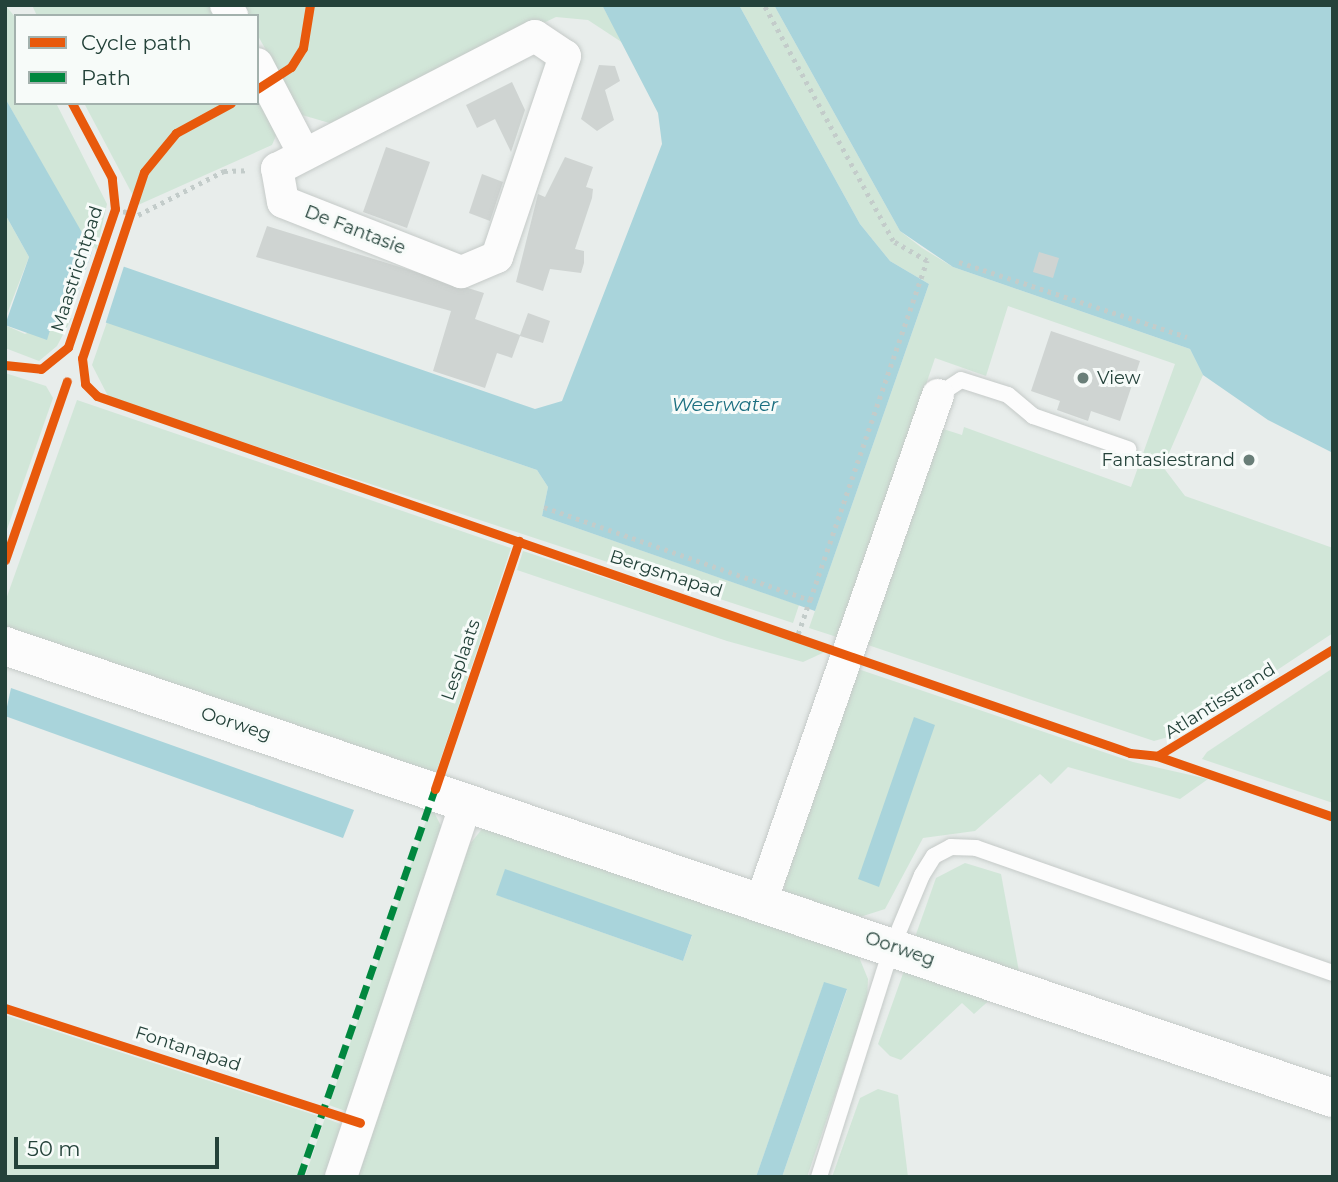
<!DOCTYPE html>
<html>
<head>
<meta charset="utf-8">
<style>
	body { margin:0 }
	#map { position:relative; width:1338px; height:1182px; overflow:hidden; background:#e8edeb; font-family:Montserrat,sans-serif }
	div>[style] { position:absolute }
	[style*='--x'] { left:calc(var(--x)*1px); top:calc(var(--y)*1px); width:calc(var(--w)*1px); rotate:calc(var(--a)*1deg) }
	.green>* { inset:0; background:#d1e6d8 }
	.water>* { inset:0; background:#a9d4db }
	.pier>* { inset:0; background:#e8edeb }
	.building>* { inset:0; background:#cfd4d2 }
	.path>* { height:4.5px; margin-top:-2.25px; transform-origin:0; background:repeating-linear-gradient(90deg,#c3ccca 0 3.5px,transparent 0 8.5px) }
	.roads { filter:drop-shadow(0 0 2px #c5cac8) drop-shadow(0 0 2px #c5cac8) }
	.service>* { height:16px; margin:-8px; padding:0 8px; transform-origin:8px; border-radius:8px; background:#fcfcfc }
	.minor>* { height:32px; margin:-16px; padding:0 16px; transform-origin:16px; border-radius:16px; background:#fcfcfc }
	.tertiary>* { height:38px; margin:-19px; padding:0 19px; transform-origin:19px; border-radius:19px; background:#fcfcfc }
	.quiet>* { height:7px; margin-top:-3.5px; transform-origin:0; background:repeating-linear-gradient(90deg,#00873e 0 14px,transparent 0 21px) }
	.cycleway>* { height:9px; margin:-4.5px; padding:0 4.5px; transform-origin:4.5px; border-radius:4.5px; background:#e8590c }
	.dots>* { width:19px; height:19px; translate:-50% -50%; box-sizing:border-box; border:4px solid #f7fbf9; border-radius:50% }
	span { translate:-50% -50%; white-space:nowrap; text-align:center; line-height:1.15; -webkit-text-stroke:6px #f7fbf9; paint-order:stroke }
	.street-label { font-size:18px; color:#24423a }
	.poi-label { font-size:18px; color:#24423a }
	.left { translate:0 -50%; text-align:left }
	.right { translate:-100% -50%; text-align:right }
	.water-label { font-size:19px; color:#1c6f80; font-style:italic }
	.frame { position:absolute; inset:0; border:7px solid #24423a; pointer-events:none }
	.legend { position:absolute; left:14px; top:14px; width:245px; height:91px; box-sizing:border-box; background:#f7fbf9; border:2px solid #a3b1ad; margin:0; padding:9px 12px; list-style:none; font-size:21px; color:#24423a }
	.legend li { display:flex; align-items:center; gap:14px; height:35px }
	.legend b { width:35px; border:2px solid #a3b1ad }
	.scale { position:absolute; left:14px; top:1137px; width:205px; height:32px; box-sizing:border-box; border:4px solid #24423a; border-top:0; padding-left:9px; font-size:21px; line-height:24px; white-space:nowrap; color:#24423a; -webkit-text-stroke:5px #f7fbf9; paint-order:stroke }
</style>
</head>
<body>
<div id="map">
	<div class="green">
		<i style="clip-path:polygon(5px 5px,16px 18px,16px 103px,56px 103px,107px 204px,95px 257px,5px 98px)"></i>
		<i style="clip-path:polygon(32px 5px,217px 5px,223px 16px,37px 16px)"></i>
		<i style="clip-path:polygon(241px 5px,602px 5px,623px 43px,588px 20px,556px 17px,333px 124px,302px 115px,257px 34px,257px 16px,247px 16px)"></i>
		<i style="clip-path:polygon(739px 5px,774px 5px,900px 231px,922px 248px,953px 267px,1190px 349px,1203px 375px,1163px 467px,1185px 496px,1333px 548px,1333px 633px,1182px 733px,1154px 741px,859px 642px,934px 426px,962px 435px,964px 427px,1131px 487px,1175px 364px,1008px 306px,986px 376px,935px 358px,840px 638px,809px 628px,929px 284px,890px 261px,860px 224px)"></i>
		<i style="clip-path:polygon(257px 79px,281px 124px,272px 145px,138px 205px,84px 103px,257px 103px)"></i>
		<i style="clip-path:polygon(5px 214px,29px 257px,5px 319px)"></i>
		<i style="clip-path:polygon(75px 312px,57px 346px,39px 361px,5px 348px,5px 325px,25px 334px)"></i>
		<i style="clip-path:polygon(107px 322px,537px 470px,548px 487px,542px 516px,799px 605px,793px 623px,109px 398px,92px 365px)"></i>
		<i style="clip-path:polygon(5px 373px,46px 386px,53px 398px,5px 535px)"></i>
		<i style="clip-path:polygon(77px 400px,511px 548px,435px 776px,5px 629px,5px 602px)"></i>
		<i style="clip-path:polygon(523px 551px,827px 651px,803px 662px,727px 641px,517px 570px)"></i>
		<i style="clip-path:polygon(852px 667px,1133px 762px,1208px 779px,1180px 799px,1068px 767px,1051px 784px,1040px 774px,975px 831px,923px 838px,885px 909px,860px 917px,784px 893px,787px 860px)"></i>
		<i style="clip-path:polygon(1333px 668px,1333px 803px,1202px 759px,1207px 752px)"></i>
		<i style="clip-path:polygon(431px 806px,442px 828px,348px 1112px,329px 1105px)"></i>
		<i style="clip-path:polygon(evenodd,498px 827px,856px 950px,868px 979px,867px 1002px,807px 1177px,782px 1177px,847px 990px,824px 983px,756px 1177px,350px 1177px,466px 849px,482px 829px,498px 827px,505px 870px,692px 936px,683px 961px,497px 895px,505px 870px)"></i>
		<i style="clip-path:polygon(965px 863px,1001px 874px,1020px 977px,914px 940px,936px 878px)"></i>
		<i style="clip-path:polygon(905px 968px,994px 996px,974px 1014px,962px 1003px,901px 1060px,890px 1056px,878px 1044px)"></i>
		<i style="clip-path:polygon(5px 1015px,318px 1116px,297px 1177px,5px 1177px)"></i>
		<i style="clip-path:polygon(878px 1089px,898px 1095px,908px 1177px,832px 1177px,860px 1098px)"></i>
		<i style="clip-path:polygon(325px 1118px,343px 1125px,326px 1177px,305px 1177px)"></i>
	</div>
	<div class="water">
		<i style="clip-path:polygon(602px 5px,739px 5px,860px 224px,890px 261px,929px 284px,815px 611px,542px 516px,548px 487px,537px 470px,75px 312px,51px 327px,47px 340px,5px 325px,29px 257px,5px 214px,5px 98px,96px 257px,535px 409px,562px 401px,662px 144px,658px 113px)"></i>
		<i style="clip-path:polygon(774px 5px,1333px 5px,1333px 453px,1268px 420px,1203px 375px,1190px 349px,953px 267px,900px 231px)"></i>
		<i style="clip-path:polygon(11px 688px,354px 810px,343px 838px,5px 716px)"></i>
		<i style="clip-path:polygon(914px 717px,935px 725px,879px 887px,858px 879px)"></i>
		<i style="clip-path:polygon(505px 869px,692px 935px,683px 961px,496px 895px)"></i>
		<i style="clip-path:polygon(824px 982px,847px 989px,782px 1177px,756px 1177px)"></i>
	</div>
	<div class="pier">
		<i style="clip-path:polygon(94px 246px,98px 254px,125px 263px,105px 325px,75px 316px,68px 320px)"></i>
	</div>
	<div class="building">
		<i style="clip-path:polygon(599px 65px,615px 66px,620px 81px,605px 90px,614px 120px,597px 131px,581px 119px)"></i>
		<i style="clip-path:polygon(512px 82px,525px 110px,511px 152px,495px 119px,477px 128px,466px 105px)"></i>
		<i style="clip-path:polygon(386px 147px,430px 162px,407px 228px,363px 212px)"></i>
		<i style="clip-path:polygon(565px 157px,593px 167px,586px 187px,593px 189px,592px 198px,575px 249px,584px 251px,584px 263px,581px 273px,550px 269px,543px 291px,516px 282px,538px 194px,545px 197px)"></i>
		<i style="clip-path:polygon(482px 174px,503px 182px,490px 221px,469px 213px)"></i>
		<i style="clip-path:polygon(267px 226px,484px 293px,475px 319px,520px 335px,528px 313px,550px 321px,543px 343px,520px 336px,512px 358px,497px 353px,485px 388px,433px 371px,451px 311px,256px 257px)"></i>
		<i style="clip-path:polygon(1039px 252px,1059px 258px,1053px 278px,1033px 272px)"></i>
		<i style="clip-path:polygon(1051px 331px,1140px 361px,1120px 421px,1091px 411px,1088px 421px,1057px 410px,1060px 401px,1031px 391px)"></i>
	</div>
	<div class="path">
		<i style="--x:115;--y:209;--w:24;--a:15"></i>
		<i style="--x:138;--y:215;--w:97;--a:-27.1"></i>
		<i style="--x:224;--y:171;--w:25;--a:-2"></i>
		<i style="--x:959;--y:262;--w:240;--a:18.2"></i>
		<i style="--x:544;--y:507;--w:282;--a:19.3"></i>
		<i style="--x:810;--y:600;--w:359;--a:-71"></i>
		<i style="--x:927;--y:261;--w:39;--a:-150"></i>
		<i style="--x:893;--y:241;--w:269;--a:-118.7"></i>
		<i style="--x:798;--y:634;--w:36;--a:-71"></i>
	</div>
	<div class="roads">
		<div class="service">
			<i style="--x:938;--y:395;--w:27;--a:-33"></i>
			<i style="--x:961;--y:380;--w:49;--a:17.7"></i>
			<i style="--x:1008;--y:395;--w:33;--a:40"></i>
			<i style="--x:1033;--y:416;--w:101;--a:19.2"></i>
			<i style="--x:819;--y:1177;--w:241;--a:-72.4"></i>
			<i style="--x:892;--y:947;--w:78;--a:-67.4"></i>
			<i style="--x:922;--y:875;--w:22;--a:-58"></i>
			<i style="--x:934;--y:856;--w:19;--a:-28"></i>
			<i style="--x:951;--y:847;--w:25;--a:2"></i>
			<i style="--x:976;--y:848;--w:378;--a:19.3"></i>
		</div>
		<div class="minor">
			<i style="--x:226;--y:5;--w:13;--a:61"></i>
			<i style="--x:535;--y:36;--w:36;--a:34"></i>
			<i style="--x:565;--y:56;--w:212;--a:108.7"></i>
			<i style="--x:497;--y:257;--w:39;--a:157"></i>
			<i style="--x:461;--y:272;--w:191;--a:-158.5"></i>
			<i style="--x:283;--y:202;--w:34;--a:-100"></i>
			<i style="--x:277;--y:169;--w:290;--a:-27.3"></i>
			<i style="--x:257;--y:64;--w:102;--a:62.4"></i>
			<i style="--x:761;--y:902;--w:537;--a:-70.76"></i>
			<i style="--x:341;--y:1177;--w:397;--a:-71.5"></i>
		</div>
		<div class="tertiary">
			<i style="--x:5;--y:646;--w:1403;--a:18.8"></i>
		</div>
	</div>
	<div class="quiet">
		<i style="--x:300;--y:1177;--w:411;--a:-70.8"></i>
	</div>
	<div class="cycleway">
		<i style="--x:257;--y:89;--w:40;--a:-32.9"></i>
		<i style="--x:291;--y:67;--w:22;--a:-58"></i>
		<i style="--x:303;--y:48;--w:44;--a:-80.8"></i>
		<i style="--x:231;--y:103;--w:63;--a:151.4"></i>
		<i style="--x:176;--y:133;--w:50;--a:129.4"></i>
		<i style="--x:144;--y:172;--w:196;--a:108.4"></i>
		<i style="--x:82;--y:358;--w:26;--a:83"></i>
		<i style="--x:85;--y:384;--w:17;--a:45"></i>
		<i style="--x:97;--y:396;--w:1093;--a:19.06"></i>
		<i style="--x:1130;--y:753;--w:27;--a:6"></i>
		<i style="--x:1157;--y:756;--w:186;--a:19.1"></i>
		<i style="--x:5;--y:365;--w:36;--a:6"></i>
		<i style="--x:41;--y:369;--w:35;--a:-39"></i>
		<i style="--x:68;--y:347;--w:146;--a:-71.2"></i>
		<i style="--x:115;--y:209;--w:31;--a:-96"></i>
		<i style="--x:112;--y:178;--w:85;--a:-118.1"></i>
		<i style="--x:5;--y:560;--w:189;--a:-70.9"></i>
		<i style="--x:1157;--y:756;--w:206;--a:-31.3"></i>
		<i style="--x:435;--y:789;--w:262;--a:-71.3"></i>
		<i style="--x:5;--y:1008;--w:373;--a:17.9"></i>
	</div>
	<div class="dots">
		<i style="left:1083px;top:378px;background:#697e78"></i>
		<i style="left:1249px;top:460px;background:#697e78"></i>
	</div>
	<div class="street-label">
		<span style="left:355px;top:230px;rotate:21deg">De Fantasie</span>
		<span style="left:77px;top:269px;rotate:-72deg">Maastrichtpad</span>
		<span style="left:666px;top:574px;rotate:18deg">Bergsmapad</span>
		<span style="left:461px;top:660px;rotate:-71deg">Lesplaats</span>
		<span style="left:1220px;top:701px;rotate:-32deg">Atlantisstrand</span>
		<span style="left:236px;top:724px;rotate:18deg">Oorweg</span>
		<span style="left:900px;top:949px;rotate:19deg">Oorweg</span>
		<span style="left:188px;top:1049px;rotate:18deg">Fontanapad</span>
	</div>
	<div class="poi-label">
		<span class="left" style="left:1097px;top:378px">View</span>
		<span class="right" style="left:1235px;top:460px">Fantasiestrand</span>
	</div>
	<div class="water-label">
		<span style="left:725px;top:405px">Weerwater</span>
	</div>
	<div class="frame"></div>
	<ul class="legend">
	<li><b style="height:9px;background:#e8590c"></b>Cycle path</li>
	<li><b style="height:9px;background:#00873e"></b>Path</li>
	</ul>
	<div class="scale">50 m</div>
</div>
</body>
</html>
